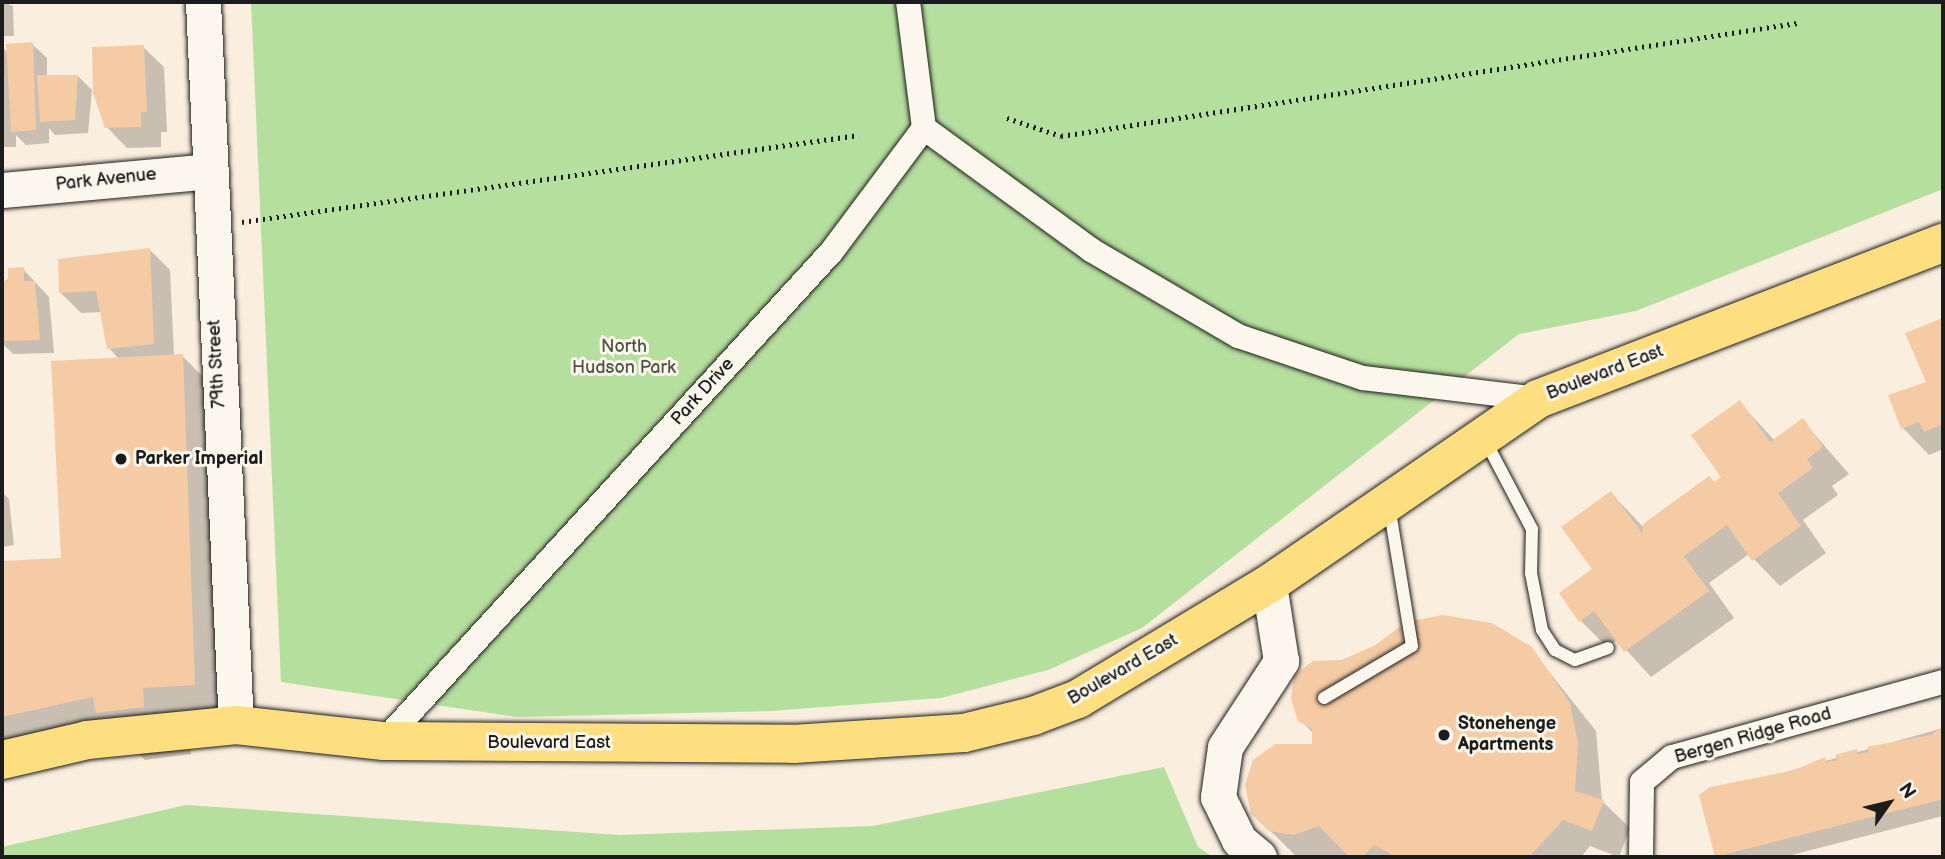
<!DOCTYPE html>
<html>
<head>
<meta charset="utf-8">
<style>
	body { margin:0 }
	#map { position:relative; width:1945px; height:859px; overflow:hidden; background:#faeede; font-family:"Balsamiq Sans",sans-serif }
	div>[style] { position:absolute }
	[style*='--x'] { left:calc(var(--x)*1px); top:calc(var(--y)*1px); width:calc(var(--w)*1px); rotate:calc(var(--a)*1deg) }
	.green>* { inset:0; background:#b5df9c }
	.shadow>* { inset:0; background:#0003 }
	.building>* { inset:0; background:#f5cba4 }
	.path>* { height:4.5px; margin-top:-2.25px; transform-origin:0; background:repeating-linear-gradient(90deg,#1c1c1c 0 2px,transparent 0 7px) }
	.roads { filter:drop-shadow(0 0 2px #1c1c1c) drop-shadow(0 0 2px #1c1c1c) }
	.lane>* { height:12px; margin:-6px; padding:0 6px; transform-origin:6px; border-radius:6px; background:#fbf7ec }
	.street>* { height:24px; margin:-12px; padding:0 12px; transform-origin:12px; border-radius:12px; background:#fbf7ec }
	.secondary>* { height:35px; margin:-17.5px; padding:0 17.5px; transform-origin:17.5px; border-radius:17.5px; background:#fbf7ec }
	.primary>* { height:38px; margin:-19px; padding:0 19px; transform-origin:19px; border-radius:19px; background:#fedf80 }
	.dots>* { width:19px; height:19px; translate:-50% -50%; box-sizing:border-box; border:4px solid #fbf7ec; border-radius:50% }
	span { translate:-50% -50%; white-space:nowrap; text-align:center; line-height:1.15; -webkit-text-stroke:6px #fbf7ec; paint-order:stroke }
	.street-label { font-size:18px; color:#1c1c1c }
	.park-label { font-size:18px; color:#4a5642 }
	.poi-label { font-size:18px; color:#1c1c1c; font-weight:700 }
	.left { translate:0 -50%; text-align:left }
	.frame { position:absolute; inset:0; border:4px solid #1c1c1c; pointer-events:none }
	.north { position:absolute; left:1854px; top:768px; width:70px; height:70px; -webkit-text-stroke:5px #fbf7ec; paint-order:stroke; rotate:56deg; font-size:19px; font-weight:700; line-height:28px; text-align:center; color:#1c1c1c }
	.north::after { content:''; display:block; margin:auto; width:24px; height:32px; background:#1c1c1c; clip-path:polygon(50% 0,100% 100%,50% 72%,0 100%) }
</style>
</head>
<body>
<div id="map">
	<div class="green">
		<i style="clip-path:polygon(251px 2px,1943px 2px,1943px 189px,1636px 311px,1519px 334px,1142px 628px,1048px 670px,941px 698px,771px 711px,517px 717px,281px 682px)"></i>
		<i style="clip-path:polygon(1164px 767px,1198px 847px,1213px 857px,2px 857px,2px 847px,186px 805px,619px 835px,873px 826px)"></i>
	</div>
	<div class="shadow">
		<i style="clip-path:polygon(2px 2px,13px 6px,14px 36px,2px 36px)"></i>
		<i style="clip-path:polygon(32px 44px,47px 58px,47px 77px,78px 76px,92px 90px,88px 133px,55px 135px,49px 128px,49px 143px,26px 145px,16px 135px,16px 147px,2px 147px,2px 47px,8px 53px)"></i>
		<i style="clip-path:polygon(143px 47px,164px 67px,167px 132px,161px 132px,161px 147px,127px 148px,107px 127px,95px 93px)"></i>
		<i style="clip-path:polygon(150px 250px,170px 270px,174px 356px,182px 356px,230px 403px,241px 732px,190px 735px,191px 754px,145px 760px,132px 747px,2px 780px,2px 492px,9px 499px,14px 545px,3px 547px,3px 563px,62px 560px,119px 359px,109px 348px,102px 312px,81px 313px,60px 292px)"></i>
		<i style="clip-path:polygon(23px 269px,49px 297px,54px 353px,13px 354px,2px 343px,2px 283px)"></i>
		<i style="clip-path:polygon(1943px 320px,1943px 449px,1929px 455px,1903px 428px,1928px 383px,1908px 334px)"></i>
		<i style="clip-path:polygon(1740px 403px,1775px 441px,1803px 421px,1849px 474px,1832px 486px,1838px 495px,1803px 520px,1826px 553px,1780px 586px,1749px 554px,1709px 583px,1734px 618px,1651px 677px,1617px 640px,1607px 647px,1581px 621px,1611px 493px,1644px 528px,1724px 477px)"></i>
		<i style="clip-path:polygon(1531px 649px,1596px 731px,1602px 801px,1630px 828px,1619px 857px,1590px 846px,1581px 857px,1297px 857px,1252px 813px,1313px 746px,1314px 734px,1300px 720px)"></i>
		<i style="clip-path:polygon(1943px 728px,1943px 816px,1784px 857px,1717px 857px,1701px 796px)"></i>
	</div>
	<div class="building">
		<i style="clip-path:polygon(33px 42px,36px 130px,11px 132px,6px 44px)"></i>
		<i style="clip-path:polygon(144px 45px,147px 112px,141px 112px,141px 127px,105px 128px,93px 93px,92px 47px)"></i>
		<i style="clip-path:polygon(37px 75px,78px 75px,75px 120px,40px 122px)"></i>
		<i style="clip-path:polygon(150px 248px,154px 344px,107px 349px,96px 291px,59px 293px,58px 259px)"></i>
		<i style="clip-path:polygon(24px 267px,24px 281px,35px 281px,40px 340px,2px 341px,2px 281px,8px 281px,8px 268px)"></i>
		<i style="clip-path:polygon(1943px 318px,1943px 424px,1924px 432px,1919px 422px,1901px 429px,1888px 395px,1926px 382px,1905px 333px)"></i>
		<i style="clip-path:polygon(183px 354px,195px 685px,143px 688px,144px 707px,96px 713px,93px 697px,2px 717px,2px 561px,61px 558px,51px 361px)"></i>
		<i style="clip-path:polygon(1740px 400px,1770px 442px,1803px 418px,1823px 447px,1807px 459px,1813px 468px,1778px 493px,1801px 526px,1752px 561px,1727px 525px,1684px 556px,1709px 591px,1624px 652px,1594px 611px,1579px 622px,1559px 593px,1592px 569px,1561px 527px,1611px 491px,1642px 533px,1643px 524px,1709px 476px,1714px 482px,1721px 477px,1691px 435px)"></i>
		<i style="clip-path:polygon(1443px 615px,1492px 623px,1532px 647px,1570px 703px,1578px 743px,1575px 791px,1604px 800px,1592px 831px,1563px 820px,1529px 857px,1396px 857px,1374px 845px,1362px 857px,1349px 857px,1319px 826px,1294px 835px,1269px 831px,1251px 814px,1245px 785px,1253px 760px,1275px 744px,1312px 744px,1312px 729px,1298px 721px,1291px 699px,1294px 675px,1313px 661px,1341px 660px,1374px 646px,1406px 622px)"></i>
		<i style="clip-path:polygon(1943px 726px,1943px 799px,1715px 857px,1699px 795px,1710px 787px,1795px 770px,1825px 757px,1826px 762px,1838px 760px,1835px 755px,1857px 749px,1858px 754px,1869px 752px,1867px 747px,1931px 735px)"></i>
	</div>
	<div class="path">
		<i style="--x:1007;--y:118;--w:57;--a:18.4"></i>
		<i style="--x:1061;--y:136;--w:745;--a:-8.73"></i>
		<i style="--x:242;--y:222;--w:623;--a:-8.03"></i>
	</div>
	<div class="roads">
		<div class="lane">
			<i style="--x:1485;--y:440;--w:101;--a:62.2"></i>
			<i style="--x:1532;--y:529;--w:44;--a:91.3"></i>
			<i style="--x:1531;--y:573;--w:58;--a:79.1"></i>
			<i style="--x:1542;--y:630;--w:24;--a:57"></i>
			<i style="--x:1555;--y:650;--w:22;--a:27"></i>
			<i style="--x:1575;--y:660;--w:35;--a:-20"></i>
			<i style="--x:1324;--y:698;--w:102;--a:-30.6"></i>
			<i style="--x:1412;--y:646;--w:142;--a:-99.3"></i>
		</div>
		<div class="street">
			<i style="--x:924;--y:128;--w:207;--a:36.1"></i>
			<i style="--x:1091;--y:250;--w:170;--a:30.3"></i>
			<i style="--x:1238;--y:336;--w:132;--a:18.6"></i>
			<i style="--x:1363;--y:378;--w:176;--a:6.8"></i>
			<i style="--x:384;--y:741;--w:664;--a:-47.56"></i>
			<i style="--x:832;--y:251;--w:154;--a:-53.2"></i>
			<i style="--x:924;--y:128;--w:127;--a:-97.2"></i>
			<i style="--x:1641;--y:857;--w:75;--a:-89.2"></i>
			<i style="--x:1642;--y:782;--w:39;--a:-40"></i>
			<i style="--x:1672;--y:757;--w:281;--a:-15.5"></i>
		</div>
		<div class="secondary">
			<i style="--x:203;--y:2;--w:724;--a:87.39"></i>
			<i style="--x:2;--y:190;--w:209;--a:-5.2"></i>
			<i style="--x:1259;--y:857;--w:26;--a:-140"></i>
			<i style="--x:1239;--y:840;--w:48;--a:-116"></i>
			<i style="--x:1218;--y:797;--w:50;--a:-82"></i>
			<i style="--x:1225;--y:747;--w:103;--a:-56.9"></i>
			<i style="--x:1281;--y:661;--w:78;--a:-98.9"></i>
		</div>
		<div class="primary">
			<i style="--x:2;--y:760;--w:87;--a:-13.2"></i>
			<i style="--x:87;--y:740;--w:150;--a:-5.7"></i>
			<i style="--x:236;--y:725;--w:149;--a:6.2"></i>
			<i style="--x:384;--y:741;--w:409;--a:0.4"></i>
			<i style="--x:793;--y:744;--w:171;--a:-3.7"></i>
			<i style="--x:964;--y:733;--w:71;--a:-13.8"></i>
			<i style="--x:1033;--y:716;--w:48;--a:-20.7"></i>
			<i style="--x:1078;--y:699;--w:223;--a:-31.1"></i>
			<i style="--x:1269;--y:584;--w:326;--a:-34.5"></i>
			<i style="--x:1538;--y:399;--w:434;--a:-21.1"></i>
		</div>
	</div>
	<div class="dots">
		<i style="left:121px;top:459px;background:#1c1c1c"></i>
		<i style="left:1444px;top:735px;background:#1c1c1c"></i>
	</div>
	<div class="street-label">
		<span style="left:106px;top:180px;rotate:-6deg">Park Avenue</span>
		<span style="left:217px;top:364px;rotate:-93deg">79th Street</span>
		<span style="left:1605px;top:373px;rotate:-21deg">Boulevard East</span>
		<span style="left:703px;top:392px;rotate:-48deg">Park Drive</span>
		<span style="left:1123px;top:670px;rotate:-30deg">Boulevard East</span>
		<span style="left:1753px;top:736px;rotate:-16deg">Bergen Ridge Road</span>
		<span style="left:549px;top:743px">Boulevard East</span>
	</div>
	<div class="park-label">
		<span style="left:624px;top:358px">North<br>Hudson Park</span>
	</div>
	<div class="poi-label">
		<span class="left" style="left:135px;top:459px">Parker Imperial</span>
		<span class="left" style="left:1458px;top:735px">Stonehenge<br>Apartments</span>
	</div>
	<div class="frame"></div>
	<div class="north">N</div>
</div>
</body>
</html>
